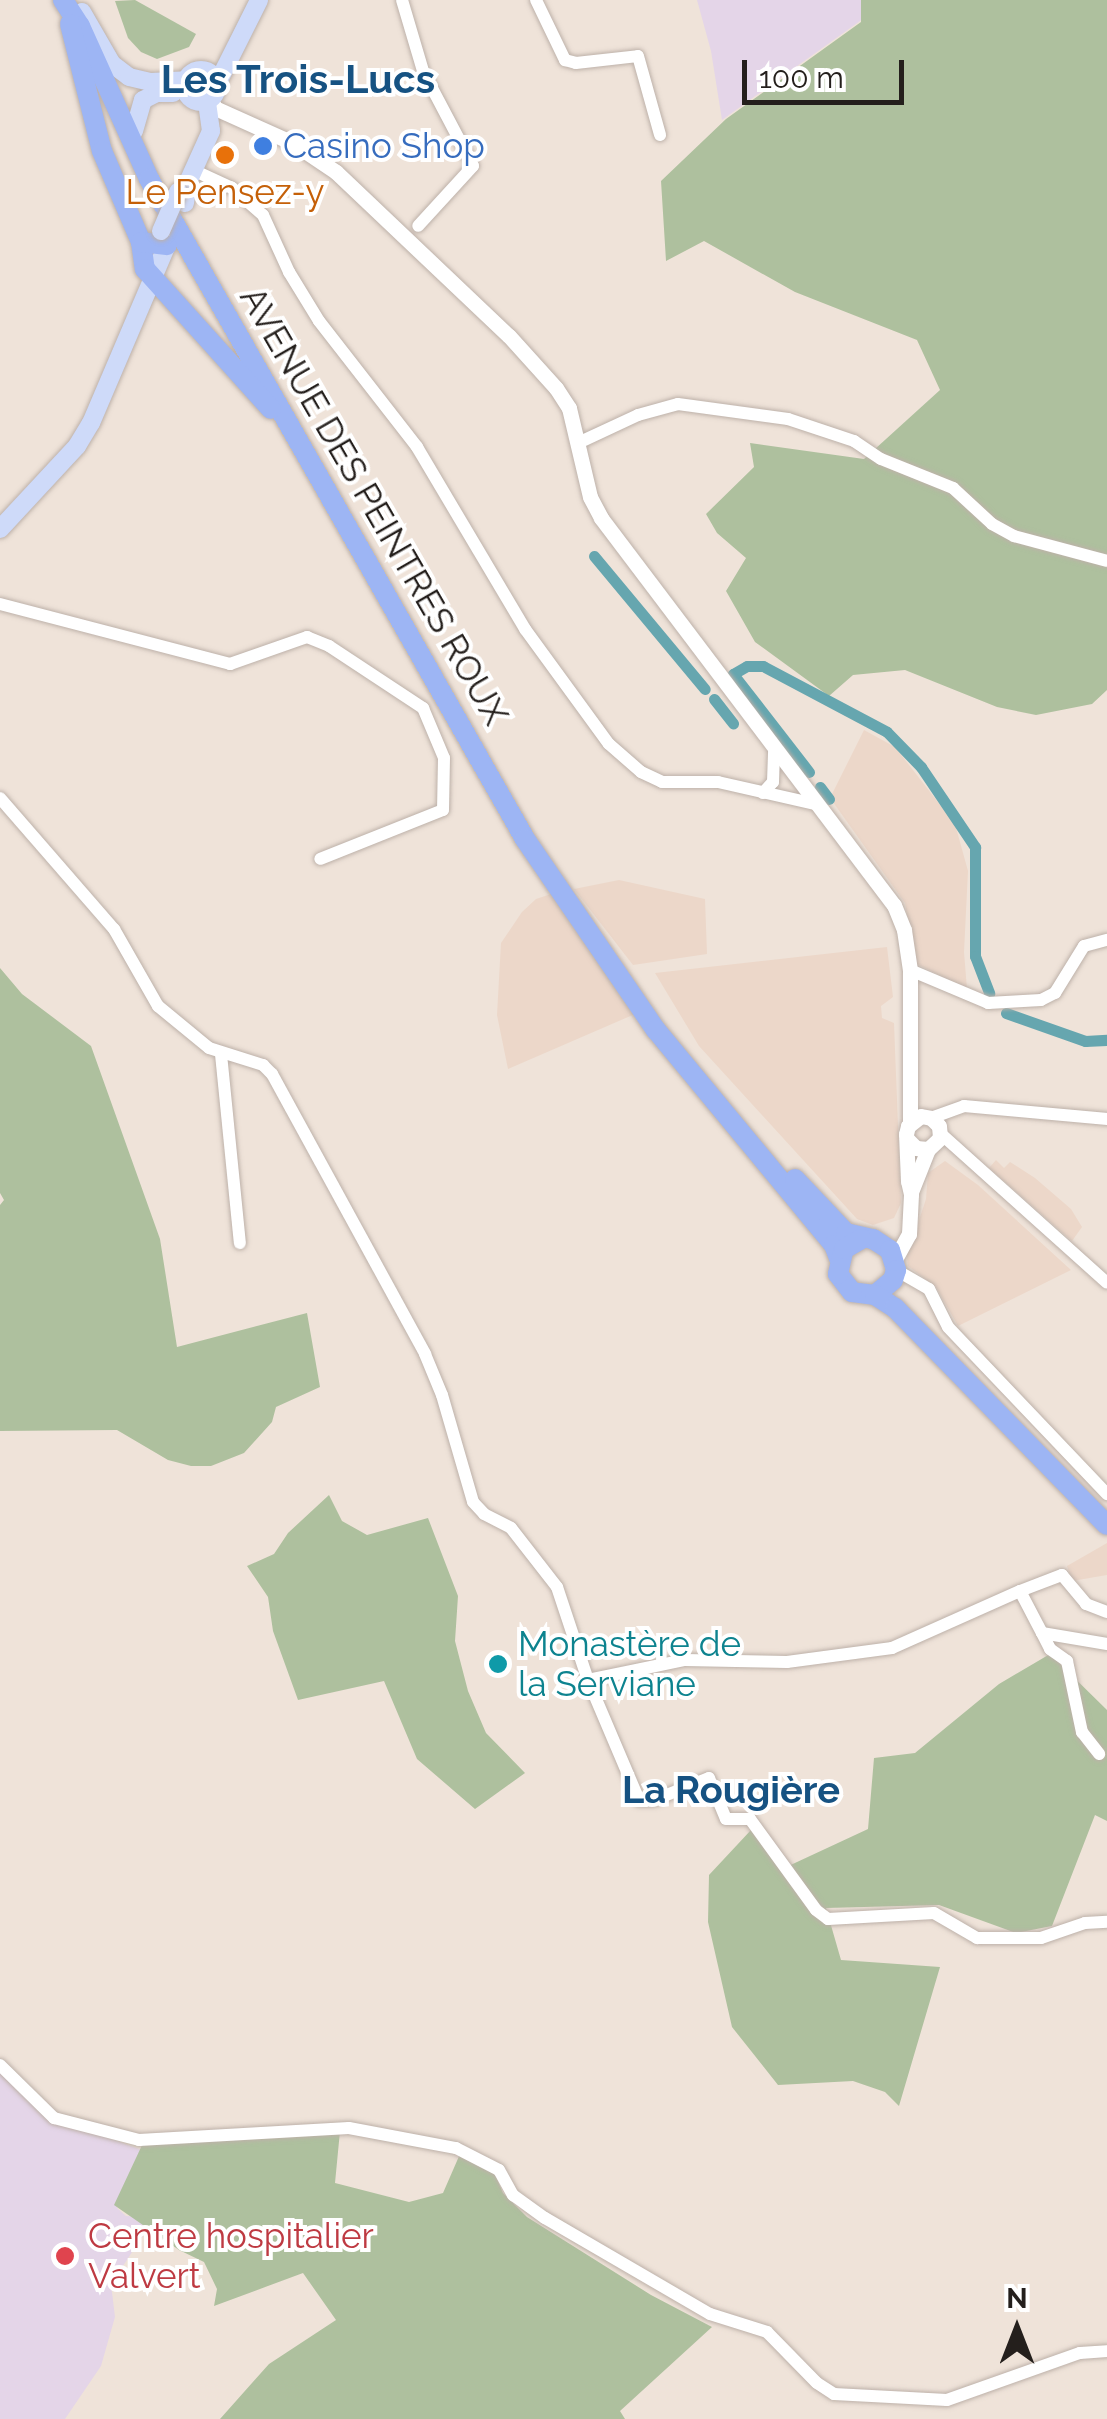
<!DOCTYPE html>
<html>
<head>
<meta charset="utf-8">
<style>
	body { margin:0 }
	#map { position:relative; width:1107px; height:2419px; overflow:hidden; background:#efe3d9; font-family:Raleway,sans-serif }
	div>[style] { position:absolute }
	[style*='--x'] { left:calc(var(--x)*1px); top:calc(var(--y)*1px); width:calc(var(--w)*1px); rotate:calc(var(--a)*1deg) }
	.commercial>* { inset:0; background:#ecd7c9 }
	.medical>* { inset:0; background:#e4d5e8 }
	.green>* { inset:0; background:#aec09e }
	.canal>* { height:11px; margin:-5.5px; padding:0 5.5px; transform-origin:5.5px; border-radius:5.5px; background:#66a6af }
	.roads { filter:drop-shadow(0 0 2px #bdb1a9) drop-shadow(0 0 2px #bdb1a9) }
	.minor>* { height:12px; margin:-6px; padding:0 6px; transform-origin:6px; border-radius:6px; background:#fff }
	.tertiary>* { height:15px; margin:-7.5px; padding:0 7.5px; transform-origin:7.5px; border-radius:7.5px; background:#fff }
	.secondary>* { height:18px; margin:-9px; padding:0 9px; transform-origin:9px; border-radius:9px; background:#cedaf9 }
	.secondary>.ring { margin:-9px; padding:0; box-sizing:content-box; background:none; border:18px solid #cedaf9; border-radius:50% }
	.primary>* { height:20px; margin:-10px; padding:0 10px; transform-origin:10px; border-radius:10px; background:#9db5f4 }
	.bridges { filter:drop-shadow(0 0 2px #bdb1a9) drop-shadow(0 0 2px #bdb1a9) }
	.secondary-bridge>* { height:18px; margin:-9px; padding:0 9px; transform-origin:9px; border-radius:9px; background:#cedaf9 }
	.dots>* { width:28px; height:28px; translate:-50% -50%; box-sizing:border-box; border:5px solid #fff; border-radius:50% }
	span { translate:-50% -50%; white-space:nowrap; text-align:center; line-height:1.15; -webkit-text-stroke:8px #fff; paint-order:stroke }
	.shop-label { font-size:35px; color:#366cbe }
	.left { translate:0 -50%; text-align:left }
	.food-label { font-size:35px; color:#c56008 }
	.street-label { font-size:35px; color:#241f1c }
	.culture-label { font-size:35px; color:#0d838f }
	.health-label { font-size:35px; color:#be3a42 }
	.neighbourhood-label { font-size:38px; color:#165282; font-weight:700 }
	.quarter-label { font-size:40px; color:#165282; font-weight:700 }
	.north { position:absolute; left:967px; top:2279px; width:100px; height:100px; -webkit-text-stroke:8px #fff; paint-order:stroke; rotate:0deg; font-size:28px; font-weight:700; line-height:40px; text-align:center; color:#241f1c }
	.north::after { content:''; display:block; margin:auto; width:35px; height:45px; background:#241f1c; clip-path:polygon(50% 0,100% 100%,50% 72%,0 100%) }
	.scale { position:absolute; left:742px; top:60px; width:162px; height:45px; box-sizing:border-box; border:5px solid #241f1c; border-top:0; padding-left:12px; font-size:30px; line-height:35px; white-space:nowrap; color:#241f1c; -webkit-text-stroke:8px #fff; paint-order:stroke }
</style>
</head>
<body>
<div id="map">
	<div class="commercial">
		<i style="clip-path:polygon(864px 730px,895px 747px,955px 824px,968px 871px,964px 952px,967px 989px,915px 963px,905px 903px,830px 798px)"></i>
		<i style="clip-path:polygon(619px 880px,705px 899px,707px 954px,633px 965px,574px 889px)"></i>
		<i style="clip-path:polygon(554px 893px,635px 1014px,508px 1069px,497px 1015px,501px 943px,522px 912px,536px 899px)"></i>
		<i style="clip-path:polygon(887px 947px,893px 997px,881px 1006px,882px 1018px,894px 1023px,901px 1203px,894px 1218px,873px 1225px,857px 1219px,699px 1046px,655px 973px)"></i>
		<i style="clip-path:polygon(996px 1160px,1004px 1168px,1010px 1162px,1035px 1178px,1071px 1209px,1082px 1227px,1072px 1241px,989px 1168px)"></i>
		<i style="clip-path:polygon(945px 1161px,978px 1185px,1071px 1270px,958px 1326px,936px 1287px,908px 1266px,907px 1256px,926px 1199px,928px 1173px)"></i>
		<i style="clip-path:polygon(1107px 1543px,1107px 1575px,1072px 1581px,1067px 1566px)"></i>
	</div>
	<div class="medical">
		<i style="clip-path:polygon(697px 0,880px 0,860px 21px,722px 120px,711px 51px)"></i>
		<i style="clip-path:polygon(0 2069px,39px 2112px,147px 2152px,117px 2208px,126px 2216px,142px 2217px,148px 2228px,111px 2284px,115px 2317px,101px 2366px,65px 2419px,0 2419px)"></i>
	</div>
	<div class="green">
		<i style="clip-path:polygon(135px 0,196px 34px,189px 47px,157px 59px,141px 52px,128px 38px,115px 1px)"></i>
		<i style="clip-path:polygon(861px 0,1107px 0,1107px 690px,1092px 704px,1036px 715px,997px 707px,905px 670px,853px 675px,829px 696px,755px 642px,726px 591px,746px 558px,717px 533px,706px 514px,754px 467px,750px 443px,864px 459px,940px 390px,917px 340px,795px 292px,704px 241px,666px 261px,661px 181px,726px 119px,861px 22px)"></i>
		<i style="clip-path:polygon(0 968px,22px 994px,91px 1046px,160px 1239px,177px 1347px,307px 1313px,320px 1387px,276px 1407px,272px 1422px,244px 1453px,211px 1466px,191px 1466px,168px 1460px,117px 1430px,0 1431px,0 1205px,4px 1200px,0 1193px)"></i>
		<i style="clip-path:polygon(329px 1495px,342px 1521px,367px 1535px,428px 1518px,458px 1596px,455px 1641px,468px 1691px,486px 1733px,525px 1773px,475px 1809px,417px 1759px,384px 1681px,298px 1700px,273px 1631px,268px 1597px,247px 1566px,274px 1554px,288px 1533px)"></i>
		<i style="clip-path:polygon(1050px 1654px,1107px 1710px,1107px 1821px,1095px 1815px,1052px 1926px,1016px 1933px,939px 1905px,826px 1908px,841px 1960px,940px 1967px,899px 2106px,885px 2092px,853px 2081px,778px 2085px,732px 2027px,708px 1922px,709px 1875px,751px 1830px,782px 1869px,868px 1829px,874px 1758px,915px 1753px,999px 1684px)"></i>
		<i style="clip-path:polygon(340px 2131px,335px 2183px,409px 2202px,443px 2193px,460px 2154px,494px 2172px,503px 2193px,527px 2217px,651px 2295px,712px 2327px,620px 2411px,625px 2419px,220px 2419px,269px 2364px,336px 2320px,303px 2273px,214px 2306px,217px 2289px,204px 2262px,179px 2250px,114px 2205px,143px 2143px)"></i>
	</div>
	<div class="canal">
		<i style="--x:594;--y:556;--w:173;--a:50.2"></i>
		<i style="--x:714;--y:699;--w:31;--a:52"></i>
		<i style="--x:809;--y:772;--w:124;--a:-127.8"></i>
		<i style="--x:733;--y:674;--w:16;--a:-30"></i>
		<i style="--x:747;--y:666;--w:16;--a:0"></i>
		<i style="--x:763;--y:666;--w:140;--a:28"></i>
		<i style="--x:887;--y:732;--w:49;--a:45.8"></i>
		<i style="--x:921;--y:767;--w:97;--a:56"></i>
		<i style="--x:975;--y:847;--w:109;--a:90"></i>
		<i style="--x:975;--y:956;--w:40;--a:69"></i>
		<i style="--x:820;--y:787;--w:15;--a:53"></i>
		<i style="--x:1006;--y:1013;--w:84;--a:19.5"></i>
		<i style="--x:1085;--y:1041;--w:22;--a:-3"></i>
	</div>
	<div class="roads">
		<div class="minor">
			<i style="--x:402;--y:0;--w:74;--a:73.5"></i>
			<i style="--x:423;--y:71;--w:107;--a:62.2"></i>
			<i style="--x:473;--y:166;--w:81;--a:132.5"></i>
			<i style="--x:536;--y:0;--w:67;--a:64.2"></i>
			<i style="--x:565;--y:60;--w:11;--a:15"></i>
			<i style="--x:576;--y:63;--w:62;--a:-6.4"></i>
			<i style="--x:638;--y:56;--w:82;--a:74.4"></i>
			<i style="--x:193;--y:170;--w:43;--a:24.8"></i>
			<i style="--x:232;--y:188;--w:41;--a:41.1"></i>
			<i style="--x:263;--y:215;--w:63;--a:65.5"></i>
			<i style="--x:289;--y:272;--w:57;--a:58.5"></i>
			<i style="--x:319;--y:321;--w:160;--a:52.1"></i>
			<i style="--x:417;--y:447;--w:212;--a:59.3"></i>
			<i style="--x:525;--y:629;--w:142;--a:53.9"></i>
			<i style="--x:609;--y:744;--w:43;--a:41.2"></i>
			<i style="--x:641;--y:772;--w:23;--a:25"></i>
			<i style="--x:662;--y:782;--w:56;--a:0"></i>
			<i style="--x:718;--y:782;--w:99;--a:12.8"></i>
			<i style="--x:578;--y:443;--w:66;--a:-25"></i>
			<i style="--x:638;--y:415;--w:41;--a:-15.4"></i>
			<i style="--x:678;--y:404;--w:111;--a:7.8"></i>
			<i style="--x:788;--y:419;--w:70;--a:18.4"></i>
			<i style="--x:854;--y:441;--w:32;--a:34"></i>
			<i style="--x:881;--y:459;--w:78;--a:21.9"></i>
			<i style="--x:953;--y:488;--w:53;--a:42.7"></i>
			<i style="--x:992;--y:524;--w:25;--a:29"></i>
			<i style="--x:1014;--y:536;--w:96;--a:15"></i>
			<i style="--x:0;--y:604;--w:238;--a:14.6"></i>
			<i style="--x:230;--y:664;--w:82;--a:-19.3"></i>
			<i style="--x:307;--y:637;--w:24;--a:22"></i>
			<i style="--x:329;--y:646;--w:113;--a:33.4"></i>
			<i style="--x:423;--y:708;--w:54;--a:67.2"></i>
			<i style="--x:444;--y:758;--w:52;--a:91.1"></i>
			<i style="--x:443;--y:810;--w:132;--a:158.3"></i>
			<i style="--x:763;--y:793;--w:15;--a:-48"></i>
			<i style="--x:773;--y:782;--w:36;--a:-88"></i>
			<i style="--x:0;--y:798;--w:174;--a:49"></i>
			<i style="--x:114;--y:929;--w:89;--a:60.3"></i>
			<i style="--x:158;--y:1006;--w:66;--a:39.5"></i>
			<i style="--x:209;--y:1048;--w:57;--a:17.5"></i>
			<i style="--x:263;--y:1065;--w:13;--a:45"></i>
			<i style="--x:272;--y:1074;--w:319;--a:61.3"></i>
			<i style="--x:425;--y:1354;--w:44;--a:67.5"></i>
			<i style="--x:442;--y:1395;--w:111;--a:73.8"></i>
			<i style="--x:473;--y:1502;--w:16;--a:47"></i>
			<i style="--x:484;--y:1514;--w:30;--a:27"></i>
			<i style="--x:511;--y:1528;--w:75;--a:52.1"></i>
			<i style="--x:557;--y:1587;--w:98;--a:71.6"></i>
			<i style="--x:588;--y:1680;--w:130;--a:67"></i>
			<i style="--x:639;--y:1800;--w:15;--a:0"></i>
			<i style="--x:654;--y:1800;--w:59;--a:-21.8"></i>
			<i style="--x:709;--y:1778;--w:44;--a:67.5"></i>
			<i style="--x:726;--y:1819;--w:24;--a:0"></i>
			<i style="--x:750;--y:1819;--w:112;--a:54"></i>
			<i style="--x:816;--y:1910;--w:15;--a:37"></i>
			<i style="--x:828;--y:1919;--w:106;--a:-3.2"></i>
			<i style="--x:934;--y:1913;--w:50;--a:30.2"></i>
			<i style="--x:977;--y:1938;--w:64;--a:0"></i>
			<i style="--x:1041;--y:1938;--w:46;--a:-18.8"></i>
			<i style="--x:1085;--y:1923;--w:22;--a:-3"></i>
			<i style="--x:910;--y:970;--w:85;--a:22.9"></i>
			<i style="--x:988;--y:1003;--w:53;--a:-3.2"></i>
			<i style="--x:1041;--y:1000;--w:16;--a:-27"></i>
			<i style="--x:1055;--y:993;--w:55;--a:-58.3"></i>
			<i style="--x:1084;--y:946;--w:24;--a:-15"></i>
			<i style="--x:221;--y:1054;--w:190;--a:84.3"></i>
			<i style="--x:931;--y:1118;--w:35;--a:-20"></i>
			<i style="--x:964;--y:1106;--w:144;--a:5.2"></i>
			<i style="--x:940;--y:1133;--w:224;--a:41.9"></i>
			<i style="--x:896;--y:1270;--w:38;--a:30"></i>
			<i style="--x:929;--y:1289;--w:42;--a:63.4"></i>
			<i style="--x:948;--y:1327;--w:231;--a:46.4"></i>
			<i style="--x:1020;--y:1591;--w:45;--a:-20.9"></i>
			<i style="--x:1062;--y:1575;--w:38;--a:50"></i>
			<i style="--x:1086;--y:1604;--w:22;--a:21"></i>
			<i style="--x:1042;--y:1633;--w:18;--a:63"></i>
			<i style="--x:1050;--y:1649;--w:21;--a:35"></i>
			<i style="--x:1067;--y:1661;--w:73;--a:78.1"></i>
			<i style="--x:1082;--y:1732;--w:28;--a:52"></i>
			<i style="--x:588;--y:1680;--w:99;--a:-11.7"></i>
			<i style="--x:685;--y:1660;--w:102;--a:1.1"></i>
			<i style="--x:787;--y:1662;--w:106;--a:-7.6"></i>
			<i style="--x:892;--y:1648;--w:140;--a:-24"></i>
			<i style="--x:1020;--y:1591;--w:47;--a:62.4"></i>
			<i style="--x:1042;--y:1633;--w:66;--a:9.6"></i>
			<i style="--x:0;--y:2065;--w:76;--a:44.5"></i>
			<i style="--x:54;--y:2118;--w:88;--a:14.5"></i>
			<i style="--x:139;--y:2140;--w:210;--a:-3.3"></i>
			<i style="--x:349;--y:2128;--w:109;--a:10.6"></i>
			<i style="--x:456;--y:2148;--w:48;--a:27.1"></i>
			<i style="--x:499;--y:2170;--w:29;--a:61"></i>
			<i style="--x:513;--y:2195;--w:39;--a:36"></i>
			<i style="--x:545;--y:2218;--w:191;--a:30.2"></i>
			<i style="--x:710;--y:2314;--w:60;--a:17.5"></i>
			<i style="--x:767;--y:2332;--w:71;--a:45.6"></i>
			<i style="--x:817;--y:2383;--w:20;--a:33"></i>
			<i style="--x:834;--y:2394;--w:113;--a:3"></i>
			<i style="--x:947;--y:2400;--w:141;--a:-19.5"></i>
			<i style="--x:1080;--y:2353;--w:27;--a:-4"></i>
		</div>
		<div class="tertiary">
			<i style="--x:210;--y:99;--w:10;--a:61"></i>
			<i style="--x:215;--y:108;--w:85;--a:24.2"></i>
			<i style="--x:293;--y:143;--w:52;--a:34"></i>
			<i style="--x:336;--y:172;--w:238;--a:43.5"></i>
			<i style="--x:509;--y:336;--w:70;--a:47.9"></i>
			<i style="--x:556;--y:388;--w:24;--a:57"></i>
			<i style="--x:569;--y:408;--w:91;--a:76.7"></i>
			<i style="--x:590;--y:497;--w:24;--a:62"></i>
			<i style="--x:601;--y:518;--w:485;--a:52.9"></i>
			<i style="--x:894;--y:905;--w:27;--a:68"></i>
			<i style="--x:904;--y:930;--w:40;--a:81.5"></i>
			<i style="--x:910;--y:970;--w:152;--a:90"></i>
			<i style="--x:911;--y:1192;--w:46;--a:-68.4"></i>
			<i style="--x:895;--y:1259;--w:29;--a:-61"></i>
			<i style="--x:909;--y:1234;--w:40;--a:-87.1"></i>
			<i style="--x:911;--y:1194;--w:13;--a:-103"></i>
			<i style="--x:908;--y:1181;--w:47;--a:-92.4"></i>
			<i style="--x:906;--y:1134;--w:8;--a:-76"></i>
			<i style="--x:908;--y:1126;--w:16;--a:-38"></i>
			<i style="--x:921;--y:1116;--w:10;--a:11"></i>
			<i style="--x:931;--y:1118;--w:11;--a:45"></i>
			<i style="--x:939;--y:1126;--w:12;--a:85"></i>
			<i style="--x:940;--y:1138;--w:16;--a:137"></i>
			<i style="--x:928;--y:1149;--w:12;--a:-175"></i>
			<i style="--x:916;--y:1148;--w:13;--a:-135"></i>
		</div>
		<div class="secondary">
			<i style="--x:82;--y:12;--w:60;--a:60"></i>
			<i style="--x:112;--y:64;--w:21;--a:37"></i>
			<i style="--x:129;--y:77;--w:23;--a:13"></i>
			<i style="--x:151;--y:82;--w:35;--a:-3"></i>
			<i class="ring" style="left:185px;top:70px;width:14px;height:14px"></i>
			<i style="--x:216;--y:86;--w:96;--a:-63.4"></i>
			<i style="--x:134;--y:131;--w:32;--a:-74"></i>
			<i style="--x:143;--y:100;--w:16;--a:-27"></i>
			<i style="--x:157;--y:93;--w:16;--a:0"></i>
			<i style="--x:185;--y:203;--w:21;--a:-82"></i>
			<i style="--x:188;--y:182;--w:56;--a:-65.7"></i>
			<i style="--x:211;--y:131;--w:30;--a:-98"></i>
			<i style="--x:0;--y:529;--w:113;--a:-47.1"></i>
			<i style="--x:77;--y:446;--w:27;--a:-59"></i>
			<i style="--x:91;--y:423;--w:199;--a:-66.9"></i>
		</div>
		<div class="primary">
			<i style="--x:63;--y:0;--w:31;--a:57"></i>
			<i style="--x:80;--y:26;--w:168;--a:65.7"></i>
			<i style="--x:149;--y:179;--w:760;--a:60.33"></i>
			<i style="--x:525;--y:839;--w:232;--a:55.6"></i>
			<i style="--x:656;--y:1030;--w:279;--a:50.4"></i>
			<i style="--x:834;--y:1245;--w:14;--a:69"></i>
			<i style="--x:70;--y:24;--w:131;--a:75.9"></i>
			<i style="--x:102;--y:151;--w:99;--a:66.8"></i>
			<i style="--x:141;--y:242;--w:27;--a:82"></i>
			<i style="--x:145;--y:269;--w:188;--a:48"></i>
			<i style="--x:141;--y:242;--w:26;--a:7"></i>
			<i style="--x:795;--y:1179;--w:74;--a:46.6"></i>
			<i style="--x:846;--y:1233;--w:28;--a:13"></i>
			<i style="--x:873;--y:1239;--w:20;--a:33"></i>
			<i style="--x:890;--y:1250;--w:21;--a:73"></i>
			<i style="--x:896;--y:1270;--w:10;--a:107"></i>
			<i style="--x:893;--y:1280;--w:23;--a:140"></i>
			<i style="--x:875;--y:1295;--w:23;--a:-173"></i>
			<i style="--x:852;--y:1292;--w:23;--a:-128"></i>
			<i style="--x:838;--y:1274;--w:26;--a:-77"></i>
			<i style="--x:844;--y:1249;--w:20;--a:-30"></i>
			<i style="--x:875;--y:1295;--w:24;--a:33"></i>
			<i style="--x:895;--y:1308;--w:303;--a:45.7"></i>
		</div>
	</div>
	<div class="bridges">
		<div class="secondary-bridge">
			<i style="--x:161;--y:231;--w:43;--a:-66.4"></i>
		</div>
	</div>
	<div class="dots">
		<i style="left:263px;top:146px;background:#3f7fe0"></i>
		<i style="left:225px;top:155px;background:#e8710a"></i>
		<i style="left:498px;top:1664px;background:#0f9aa8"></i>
		<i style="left:65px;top:2256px;background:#e0444e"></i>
	</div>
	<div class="shop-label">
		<span class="left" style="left:283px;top:146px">Casino Shop</span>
	</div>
	<div class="food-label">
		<span style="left:225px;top:192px">Le Pensez-y</span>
	</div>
	<div class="street-label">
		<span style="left:374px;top:506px;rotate:60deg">AVENUE DES PEINTRES ROUX</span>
	</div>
	<div class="culture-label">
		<span class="left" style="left:518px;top:1664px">Monastère de<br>la Serviane</span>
	</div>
	<div class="health-label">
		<span class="left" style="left:88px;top:2256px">Centre hospitalier<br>Valvert</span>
	</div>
	<div class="neighbourhood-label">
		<span style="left:731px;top:1790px">La Rougière</span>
	</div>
	<div class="quarter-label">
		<span style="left:298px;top:79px">Les Trois-Lucs</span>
	</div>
	<div class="north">N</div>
	<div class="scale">100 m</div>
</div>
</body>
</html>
